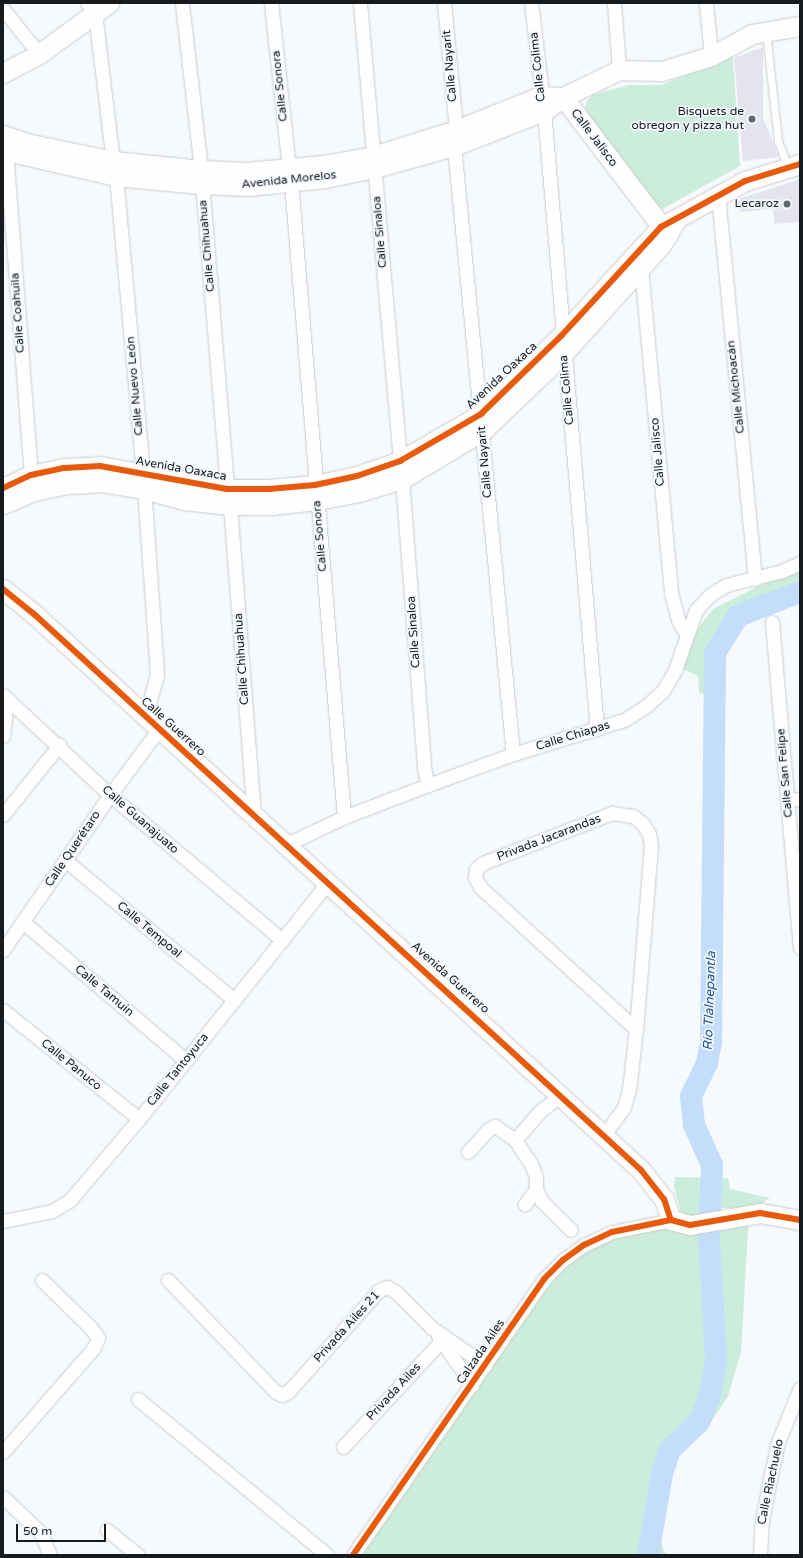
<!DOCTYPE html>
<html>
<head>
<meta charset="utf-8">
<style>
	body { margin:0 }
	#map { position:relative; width:803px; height:1558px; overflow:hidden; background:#f7fafd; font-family:"Varela Round",sans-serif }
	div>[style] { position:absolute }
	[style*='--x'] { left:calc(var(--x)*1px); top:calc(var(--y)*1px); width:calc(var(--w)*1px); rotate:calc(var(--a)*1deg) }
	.green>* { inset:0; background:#cceddb }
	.river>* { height:22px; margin:-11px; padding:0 11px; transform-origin:11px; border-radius:11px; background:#c3ddfb }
	.building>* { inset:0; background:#e3e4ef }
	.roads { filter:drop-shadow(0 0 1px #c9cccf) drop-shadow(0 0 1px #c9cccf) }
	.lane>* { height:7px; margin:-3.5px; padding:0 3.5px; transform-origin:3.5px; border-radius:3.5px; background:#fefeff }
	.street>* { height:13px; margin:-6.5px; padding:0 6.5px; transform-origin:6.5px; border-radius:6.5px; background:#fefeff }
	.secondary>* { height:19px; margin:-9.5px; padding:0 9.5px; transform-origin:9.5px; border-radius:9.5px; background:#fefeff }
	.cycleway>* { height:6px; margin:-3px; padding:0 3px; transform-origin:3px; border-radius:3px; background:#e8590c }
	.dots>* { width:11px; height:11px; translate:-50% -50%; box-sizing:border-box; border:2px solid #f5f9ff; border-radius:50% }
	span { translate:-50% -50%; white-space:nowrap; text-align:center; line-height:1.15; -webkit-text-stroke:3.5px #f5f9ff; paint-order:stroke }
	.street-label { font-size:12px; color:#181b1e }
	.poi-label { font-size:12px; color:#181b1e }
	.right { translate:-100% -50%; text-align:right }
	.water-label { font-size:13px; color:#1c5492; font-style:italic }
	.frame { position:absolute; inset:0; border:4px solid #181b1e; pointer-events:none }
	.scale { position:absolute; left:16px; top:1524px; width:90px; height:18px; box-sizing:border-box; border:2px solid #181b1e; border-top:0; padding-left:5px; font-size:12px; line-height:14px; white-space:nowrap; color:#181b1e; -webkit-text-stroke:3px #f5f9ff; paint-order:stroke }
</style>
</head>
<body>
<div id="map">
	<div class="green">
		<i style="clip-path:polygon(733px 57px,740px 166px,650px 216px,584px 113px,586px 103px,592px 95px,628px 85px,661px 85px)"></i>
		<i style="clip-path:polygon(800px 571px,800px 584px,730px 613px,711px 644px,705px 694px,699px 693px,698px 676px,681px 668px,683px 655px,699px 627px,713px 609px,759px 586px)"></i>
		<i style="clip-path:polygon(675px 1177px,728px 1178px,730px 1189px,770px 1198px,753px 1209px,705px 1207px,690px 1222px,680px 1210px,674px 1186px)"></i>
		<i style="clip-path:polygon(749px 1215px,741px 1352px,728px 1396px,708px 1427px,682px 1449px,670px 1471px,657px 1522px,663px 1549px,667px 1555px,356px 1555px,481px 1373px,565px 1266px,586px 1248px,613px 1235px)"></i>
	</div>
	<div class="river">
		<i style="--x:648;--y:1555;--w:82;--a:-80.2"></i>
		<i style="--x:662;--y:1474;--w:25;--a:-72"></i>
		<i style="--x:670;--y:1450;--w:40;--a:-44"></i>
		<i style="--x:699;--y:1422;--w:25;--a:-67"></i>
		<i style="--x:709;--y:1399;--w:41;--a:-80.1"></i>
		<i style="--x:716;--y:1359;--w:121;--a:-93.3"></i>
		<i style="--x:709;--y:1238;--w:73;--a:-87.6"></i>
		<i style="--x:712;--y:1165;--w:44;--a:-114.2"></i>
		<i style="--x:694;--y:1125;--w:29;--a:-96"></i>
		<i style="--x:691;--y:1096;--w:37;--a:-64"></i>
		<i style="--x:707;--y:1063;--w:21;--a:-79"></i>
		<i style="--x:711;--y:1042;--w:389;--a:-89.4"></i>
		<i style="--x:715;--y:653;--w:44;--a:-58.1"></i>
		<i style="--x:738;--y:616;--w:66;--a:-21.2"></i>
	</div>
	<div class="building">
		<i style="clip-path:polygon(763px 47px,763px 118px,779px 157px,743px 161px,734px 58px)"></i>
		<i style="clip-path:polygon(800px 179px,800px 222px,774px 224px,773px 209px,740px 212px,738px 202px,742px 198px)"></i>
	</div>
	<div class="roads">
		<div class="lane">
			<i style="--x:766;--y:32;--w:110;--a:83.7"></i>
			<i style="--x:778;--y:141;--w:28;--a:69"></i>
		</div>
		<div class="street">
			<i style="--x:87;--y:3;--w:13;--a:51"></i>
			<i style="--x:95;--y:13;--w:149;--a:83.1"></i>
			<i style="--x:182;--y:3;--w:168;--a:83.5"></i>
			<i style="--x:201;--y:170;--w:320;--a:85.3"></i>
			<i style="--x:271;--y:3;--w:166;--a:83.8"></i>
			<i style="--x:360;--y:3;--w:460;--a:85"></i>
			<i style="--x:444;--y:3;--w:128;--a:84.6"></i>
			<i style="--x:531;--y:3;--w:109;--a:83.1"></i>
			<i style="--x:544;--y:111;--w:620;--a:85.1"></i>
			<i style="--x:614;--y:3;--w:67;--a:85.7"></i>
			<i style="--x:706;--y:3;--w:53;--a:84.6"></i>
			<i style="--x:3;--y:9;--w:58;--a:51.3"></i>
			<i style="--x:454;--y:146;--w:611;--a:84.46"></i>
			<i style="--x:6;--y:151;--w:325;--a:85.6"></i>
			<i style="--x:116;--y:176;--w:298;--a:84.8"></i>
			<i style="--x:143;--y:473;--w:202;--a:86"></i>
			<i style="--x:157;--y:675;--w:26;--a:106"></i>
			<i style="--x:150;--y:700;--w:16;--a:125"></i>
			<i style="--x:291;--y:182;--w:637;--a:85.23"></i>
			<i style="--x:718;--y:195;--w:386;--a:84.5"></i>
			<i style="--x:641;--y:268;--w:326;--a:84.7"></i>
			<i style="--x:671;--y:593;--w:28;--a:75"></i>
			<i style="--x:678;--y:620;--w:16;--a:60"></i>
			<i style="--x:402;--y:479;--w:290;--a:85.6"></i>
			<i style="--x:424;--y:768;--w:17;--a:77"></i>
			<i style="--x:230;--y:505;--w:310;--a:85.6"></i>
			<i style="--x:772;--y:622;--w:327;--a:85.1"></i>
			<i style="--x:3;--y:695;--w:146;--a:43.1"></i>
			<i style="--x:110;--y:795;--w:225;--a:40.1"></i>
			<i style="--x:3;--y:736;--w:38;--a:-84"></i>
			<i style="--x:787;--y:800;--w:13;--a:-4"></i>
			<i style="--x:3;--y:815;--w:90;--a:-51.3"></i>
			<i style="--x:287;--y:844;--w:63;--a:-25.3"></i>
			<i style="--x:344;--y:817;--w:90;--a:-20.9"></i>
			<i style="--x:428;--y:785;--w:90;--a:-20"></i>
			<i style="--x:513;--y:754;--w:116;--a:-17"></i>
			<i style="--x:624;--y:720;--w:25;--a:-32"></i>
			<i style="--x:645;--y:707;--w:24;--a:-42"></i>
			<i style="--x:663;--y:691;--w:24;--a:-60"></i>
			<i style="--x:675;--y:670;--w:64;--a:-70.7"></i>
			<i style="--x:696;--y:610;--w:21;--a:-47"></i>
			<i style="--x:710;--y:595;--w:19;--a:-32"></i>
			<i style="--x:726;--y:585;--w:58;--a:-14"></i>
			<i style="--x:782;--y:571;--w:20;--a:-24"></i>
			<i style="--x:65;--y:860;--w:219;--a:39.6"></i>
			<i style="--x:23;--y:922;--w:213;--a:40.4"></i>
			<i style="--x:3;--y:950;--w:188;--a:-55.4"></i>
			<i style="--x:110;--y:795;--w:82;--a:-53.4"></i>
			<i style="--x:3;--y:1010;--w:174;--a:38.7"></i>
			<i style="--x:604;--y:1135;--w:34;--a:-54"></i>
			<i style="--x:624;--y:1107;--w:18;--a:-74"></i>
			<i style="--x:629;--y:1090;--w:61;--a:-83.5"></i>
			<i style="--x:636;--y:1029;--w:184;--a:-85.3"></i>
			<i style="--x:651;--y:846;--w:12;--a:-99"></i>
			<i style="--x:649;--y:834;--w:13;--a:-122"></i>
			<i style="--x:642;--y:823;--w:11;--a:-142"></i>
			<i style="--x:633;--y:816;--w:21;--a:-172"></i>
			<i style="--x:612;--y:813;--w:138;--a:158.8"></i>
			<i style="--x:483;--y:863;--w:9;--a:139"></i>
			<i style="--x:476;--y:869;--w:9;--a:96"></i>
			<i style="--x:475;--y:878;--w:12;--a:59"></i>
			<i style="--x:481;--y:888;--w:210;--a:42.3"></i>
			<i style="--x:515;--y:1140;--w:29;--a:56"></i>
			<i style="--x:531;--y:1164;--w:14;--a:69"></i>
			<i style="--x:536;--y:1177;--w:12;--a:90"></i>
			<i style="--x:536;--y:1189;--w:19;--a:126"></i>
			<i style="--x:468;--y:1152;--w:31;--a:-48"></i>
			<i style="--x:489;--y:1129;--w:7;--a:-27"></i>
			<i style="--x:495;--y:1126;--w:24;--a:35"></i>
			<i style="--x:515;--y:1140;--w:37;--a:-49"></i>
			<i style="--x:539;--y:1112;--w:28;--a:-38"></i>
			<i style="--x:536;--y:1189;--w:12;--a:66"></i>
			<i style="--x:541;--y:1200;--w:42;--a:45"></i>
			<i style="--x:3;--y:1221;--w:50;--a:-11.5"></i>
			<i style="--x:52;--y:1211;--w:21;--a:-31"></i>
			<i style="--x:70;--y:1200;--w:106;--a:-49.6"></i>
			<i style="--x:139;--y:1119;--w:303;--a:-51.4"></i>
			<i style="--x:168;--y:1280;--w:154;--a:46.1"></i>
			<i style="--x:275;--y:1391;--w:8;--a:30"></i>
			<i style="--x:282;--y:1395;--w:8;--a:-30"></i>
			<i style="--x:289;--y:1391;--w:134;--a:-48.3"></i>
			<i style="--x:378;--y:1291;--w:10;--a:-24"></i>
			<i style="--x:387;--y:1287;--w:10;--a:29"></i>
			<i style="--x:396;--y:1292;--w:51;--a:45"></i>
			<i style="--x:432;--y:1328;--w:65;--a:34.9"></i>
			<i style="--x:438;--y:1336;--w:60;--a:55.2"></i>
			<i style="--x:138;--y:1399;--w:245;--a:39.5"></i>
			<i style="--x:343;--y:1447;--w:150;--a:-47.2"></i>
			<i style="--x:3;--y:1452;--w:137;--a:-48.9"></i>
			<i style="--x:93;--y:1349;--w:12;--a:-66"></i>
			<i style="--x:98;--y:1338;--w:11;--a:-124"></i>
			<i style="--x:92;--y:1329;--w:70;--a:-135.6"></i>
			<i style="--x:3;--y:1497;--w:52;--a:43.5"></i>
			<i style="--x:41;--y:1533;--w:24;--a:68"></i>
			<i style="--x:107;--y:1530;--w:40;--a:39"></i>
			<i style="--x:353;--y:1555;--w:336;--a:-55.3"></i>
			<i style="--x:544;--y:1279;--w:27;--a:-45"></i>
			<i style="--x:563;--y:1260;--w:26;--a:-36"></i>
			<i style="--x:584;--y:1245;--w:31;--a:-25"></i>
			<i style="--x:612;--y:1232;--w:60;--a:-11.5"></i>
			<i style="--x:760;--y:1555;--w:35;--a:-87"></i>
			<i style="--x:762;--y:1520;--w:52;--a:-78.9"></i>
			<i style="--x:772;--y:1469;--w:28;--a:-77"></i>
			<i style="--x:778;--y:1442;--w:58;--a:-67.8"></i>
		</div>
		<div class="secondary">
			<i style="--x:3;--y:73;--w:41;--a:-27.8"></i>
			<i style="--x:39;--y:54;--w:87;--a:-36.1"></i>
			<i style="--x:563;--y:97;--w:173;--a:52.7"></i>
			<i style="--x:3;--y:135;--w:24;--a:19"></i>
			<i style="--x:26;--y:143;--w:89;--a:11.7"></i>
			<i style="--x:113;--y:161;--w:88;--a:5.8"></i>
			<i style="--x:201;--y:170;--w:45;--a:2.5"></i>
			<i style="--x:246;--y:172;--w:78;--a:-5.1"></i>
			<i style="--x:324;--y:165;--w:50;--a:-10.4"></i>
			<i style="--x:373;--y:156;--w:87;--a:-17.4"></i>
			<i style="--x:456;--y:130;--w:92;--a:-21.8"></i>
			<i style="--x:541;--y:96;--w:22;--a:3"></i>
			<i style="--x:3;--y:150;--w:116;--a:13"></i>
			<i style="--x:116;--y:176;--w:85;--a:5.4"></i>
			<i style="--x:201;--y:184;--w:48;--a:2.4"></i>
			<i style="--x:249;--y:186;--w:76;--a:-6"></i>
			<i style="--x:325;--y:178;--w:50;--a:-11.5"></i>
			<i style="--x:374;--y:168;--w:83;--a:-15.4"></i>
			<i style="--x:454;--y:146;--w:97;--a:-21.3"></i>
			<i style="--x:544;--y:111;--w:24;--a:-36"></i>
			<i style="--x:563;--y:97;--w:62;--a:-25.7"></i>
			<i style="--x:619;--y:70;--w:43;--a:1.3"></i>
			<i style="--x:662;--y:71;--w:51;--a:-17"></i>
			<i style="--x:711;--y:56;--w:47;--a:-28.2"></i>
			<i style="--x:752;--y:34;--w:49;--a:-9.5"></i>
			<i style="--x:3;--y:488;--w:31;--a:-25"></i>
			<i style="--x:31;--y:475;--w:34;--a:-12"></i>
			<i style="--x:64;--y:468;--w:36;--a:-3"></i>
			<i style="--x:100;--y:466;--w:129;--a:10.3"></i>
			<i style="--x:227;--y:489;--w:42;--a:0"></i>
			<i style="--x:269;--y:489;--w:46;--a:-5"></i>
			<i style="--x:315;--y:485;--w:43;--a:-12.1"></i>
			<i style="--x:357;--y:476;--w:46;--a:-19.2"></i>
			<i style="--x:400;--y:461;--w:94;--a:-30.1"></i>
			<i style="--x:481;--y:414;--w:113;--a:-44.3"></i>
			<i style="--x:562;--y:335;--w:147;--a:-47.5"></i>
			<i style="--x:661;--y:227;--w:96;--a:-28.7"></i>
			<i style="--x:745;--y:181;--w:58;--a:-17.2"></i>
			<i style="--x:3;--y:504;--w:34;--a:-23"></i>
			<i style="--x:34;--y:491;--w:35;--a:-12"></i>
			<i style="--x:68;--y:484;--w:34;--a:-3"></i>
			<i style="--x:102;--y:482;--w:43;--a:9.5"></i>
			<i style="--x:144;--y:489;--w:41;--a:15.4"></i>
			<i style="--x:184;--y:500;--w:46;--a:6.2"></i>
			<i style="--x:230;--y:505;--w:40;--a:0"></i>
			<i style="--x:270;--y:505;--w:47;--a:-6.1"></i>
			<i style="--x:317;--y:500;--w:43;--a:-10.8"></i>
			<i style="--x:359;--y:492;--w:45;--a:-16.8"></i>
			<i style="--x:402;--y:479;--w:93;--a:-31"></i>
			<i style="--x:482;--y:431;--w:112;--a:-43.5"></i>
			<i style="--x:563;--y:354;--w:147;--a:-48"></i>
			<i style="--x:661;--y:245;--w:27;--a:-59"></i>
			<i style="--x:3;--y:589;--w:40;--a:39"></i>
			<i style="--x:34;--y:614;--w:823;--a:42.49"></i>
			<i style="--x:641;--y:1170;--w:37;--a:52"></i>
			<i style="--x:664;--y:1199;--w:22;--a:72"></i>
			<i style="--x:671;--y:1220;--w:20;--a:15"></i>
			<i style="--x:690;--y:1225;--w:71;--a:-9.7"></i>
			<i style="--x:760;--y:1213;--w:41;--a:9.9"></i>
		</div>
	</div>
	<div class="cycleway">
		<i style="--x:3;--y:488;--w:31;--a:-25"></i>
		<i style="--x:31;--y:475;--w:34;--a:-12"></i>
		<i style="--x:64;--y:468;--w:36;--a:-3"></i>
		<i style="--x:100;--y:466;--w:129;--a:10.3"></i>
		<i style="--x:227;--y:489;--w:42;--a:0"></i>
		<i style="--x:269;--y:489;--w:46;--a:-5"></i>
		<i style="--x:315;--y:485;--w:43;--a:-12.1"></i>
		<i style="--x:357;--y:476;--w:46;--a:-19.2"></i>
		<i style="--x:400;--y:461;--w:94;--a:-30.1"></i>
		<i style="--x:481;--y:414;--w:113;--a:-44.3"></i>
		<i style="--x:562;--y:335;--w:147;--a:-47.5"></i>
		<i style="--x:661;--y:227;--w:96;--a:-28.7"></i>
		<i style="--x:745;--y:181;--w:58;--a:-17.2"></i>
		<i style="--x:3;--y:589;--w:40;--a:39"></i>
		<i style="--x:34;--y:614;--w:823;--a:42.49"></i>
		<i style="--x:641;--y:1170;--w:37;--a:52"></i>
		<i style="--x:664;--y:1199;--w:22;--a:72"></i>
		<i style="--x:353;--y:1555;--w:336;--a:-55.3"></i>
		<i style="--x:544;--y:1279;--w:27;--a:-45"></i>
		<i style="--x:563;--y:1260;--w:26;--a:-36"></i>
		<i style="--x:584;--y:1245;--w:31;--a:-25"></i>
		<i style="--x:612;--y:1232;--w:60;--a:-11.5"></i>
		<i style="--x:671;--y:1220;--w:20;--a:15"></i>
		<i style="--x:690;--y:1225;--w:71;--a:-9.7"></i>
		<i style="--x:760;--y:1213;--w:41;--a:9.9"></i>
	</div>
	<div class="dots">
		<i style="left:752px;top:119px;background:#66696c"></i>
		<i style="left:787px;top:204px;background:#66696c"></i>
	</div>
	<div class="street-label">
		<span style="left:450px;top:66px;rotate:-95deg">Calle Nayarit</span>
		<span style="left:538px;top:67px;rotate:-96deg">Calle Colima</span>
		<span style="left:280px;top:86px;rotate:-96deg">Calle Sonora</span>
		<span style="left:594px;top:138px;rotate:53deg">Calle Jalisco</span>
		<span style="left:289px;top:180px;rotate:-6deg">Avenida Morelos</span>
		<span style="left:380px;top:232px;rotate:-95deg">Calle Sinaloa</span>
		<span style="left:207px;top:246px;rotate:-95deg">Calle Chihuahua</span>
		<span style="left:18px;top:313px;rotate:-94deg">Calle Coahuila</span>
		<span style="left:502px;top:376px;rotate:-43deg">Avenida Oaxaca</span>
		<span style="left:135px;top:386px;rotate:-95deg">Calle Nuevo León</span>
		<span style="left:736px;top:387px;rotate:-96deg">Calle Michoacán</span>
		<span style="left:567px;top:390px;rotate:-95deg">Calle Colima</span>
		<span style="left:658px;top:452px;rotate:-95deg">Calle Jalisco</span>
		<span style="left:485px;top:462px;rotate:-95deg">Calle Nayarit</span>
		<span style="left:181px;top:469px;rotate:10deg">Avenida Oaxaca</span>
		<span style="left:320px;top:536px;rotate:-95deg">Calle Sonora</span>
		<span style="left:414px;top:632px;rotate:-94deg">Calle Sinaloa</span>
		<span style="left:242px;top:659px;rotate:-94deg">Calle Chihuahua</span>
		<span style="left:173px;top:727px;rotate:42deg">Calle Guerrero</span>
		<span style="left:573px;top:736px;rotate:-17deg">Calle Chiapas</span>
		<span style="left:785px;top:773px;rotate:-95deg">Calle San Felipe</span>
		<span style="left:140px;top:820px;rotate:41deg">Calle Guanajuato</span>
		<span style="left:549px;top:838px;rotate:-21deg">Privada Jacarandas</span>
		<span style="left:73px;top:849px;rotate:-56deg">Calle Querétaro</span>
		<span style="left:149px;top:930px;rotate:40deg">Calle Tempoal</span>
		<span style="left:450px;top:978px;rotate:42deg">Avenida Guerrero</span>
		<span style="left:104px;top:991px;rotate:40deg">Calle Tamuin</span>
		<span style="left:71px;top:1065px;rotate:39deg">Calle Panuco</span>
		<span style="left:178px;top:1070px;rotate:-51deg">Calle Tantoyuca</span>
		<span style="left:347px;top:1327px;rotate:-48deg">Privada Ailes 21</span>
		<span style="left:481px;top:1352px;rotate:-56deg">Calzada Ailes</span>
		<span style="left:394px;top:1392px;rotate:-47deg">Privada Ailes</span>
		<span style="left:771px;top:1482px;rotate:-78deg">Calle Riachuelo</span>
	</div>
	<div class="poi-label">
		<span class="right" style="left:744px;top:119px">Bisquets de<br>obregon y pizza hut</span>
		<span class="right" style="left:779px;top:204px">Lecaroz</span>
	</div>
	<div class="water-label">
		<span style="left:710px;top:1001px;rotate:-88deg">Río Tlalnepantla</span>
	</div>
	<div class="frame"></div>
	<div class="scale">50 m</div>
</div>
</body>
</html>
